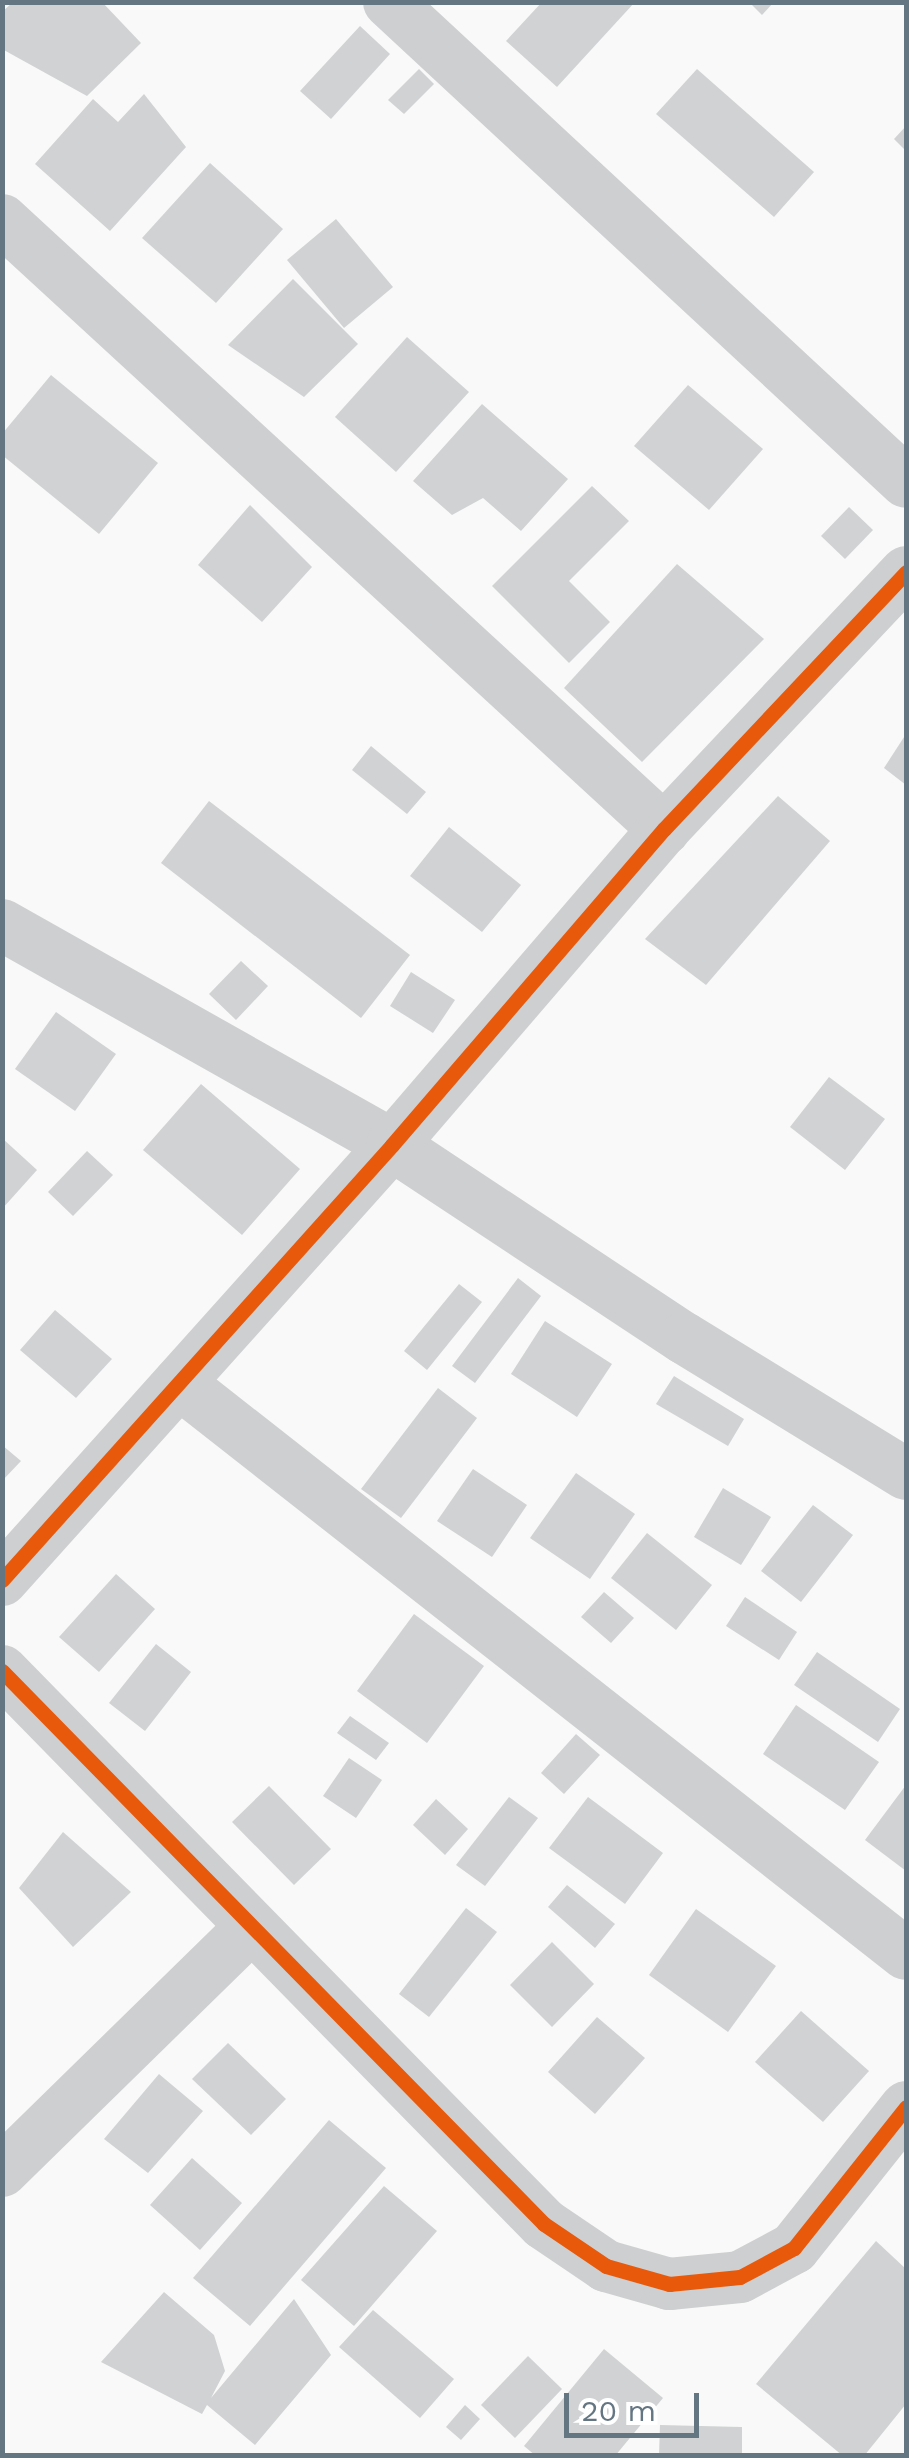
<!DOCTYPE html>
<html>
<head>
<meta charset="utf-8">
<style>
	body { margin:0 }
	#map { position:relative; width:909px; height:2458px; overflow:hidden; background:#f9f9f9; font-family:"Work Sans",sans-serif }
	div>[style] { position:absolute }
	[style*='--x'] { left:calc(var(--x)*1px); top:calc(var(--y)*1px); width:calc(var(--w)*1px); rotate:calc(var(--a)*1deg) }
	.building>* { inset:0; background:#d0d2d3 }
	.minor>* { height:52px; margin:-26px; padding:0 26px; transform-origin:26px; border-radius:26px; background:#cecfd0 }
	.cycleway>* { height:15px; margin:-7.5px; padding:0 7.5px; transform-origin:7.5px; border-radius:7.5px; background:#e8590c }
	span { translate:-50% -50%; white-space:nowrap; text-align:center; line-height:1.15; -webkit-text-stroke:10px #fff; paint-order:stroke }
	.frame { position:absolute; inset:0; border:5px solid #657683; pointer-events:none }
	.scale { position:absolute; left:564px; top:2393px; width:135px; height:45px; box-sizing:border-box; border:5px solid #657683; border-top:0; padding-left:12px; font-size:30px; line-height:35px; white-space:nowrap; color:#657683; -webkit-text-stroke:8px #fff; paint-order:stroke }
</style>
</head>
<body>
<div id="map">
	<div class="building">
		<i style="clip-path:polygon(13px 2px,102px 2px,141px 43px,87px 96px,2px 49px,2px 12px)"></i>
		<i style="clip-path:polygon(542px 2px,635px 2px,557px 87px,506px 41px)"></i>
		<i style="clip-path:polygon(749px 2px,774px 2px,762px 15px)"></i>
		<i style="clip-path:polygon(360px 26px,390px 54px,331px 119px,300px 91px)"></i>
		<i style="clip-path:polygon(419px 69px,434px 84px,404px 114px,388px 100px)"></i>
		<i style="clip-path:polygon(697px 69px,814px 172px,774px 217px,656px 114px)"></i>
		<i style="clip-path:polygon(144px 94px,186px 147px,110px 231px,35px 164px,93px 99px,118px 122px)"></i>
		<i style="clip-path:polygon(906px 126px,906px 151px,894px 139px)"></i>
		<i style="clip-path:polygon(210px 163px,283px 229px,216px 303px,142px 238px)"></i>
		<i style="clip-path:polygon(336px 219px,393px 287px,344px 328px,287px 260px)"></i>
		<i style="clip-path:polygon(293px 279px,358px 344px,304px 397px,228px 345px)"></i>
		<i style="clip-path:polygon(407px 337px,469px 392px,396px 472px,335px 417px)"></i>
		<i style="clip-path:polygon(51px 375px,158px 463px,99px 534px,2px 455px,2px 434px)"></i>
		<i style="clip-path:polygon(688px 385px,763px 449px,709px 510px,634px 446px)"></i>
		<i style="clip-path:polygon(482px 404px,568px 479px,521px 531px,483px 498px,452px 515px,413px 481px)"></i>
		<i style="clip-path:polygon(592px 486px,629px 521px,569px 581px,610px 622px,569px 663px,492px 586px)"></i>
		<i style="clip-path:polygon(250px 505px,312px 567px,262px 622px,198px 565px)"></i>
		<i style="clip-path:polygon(849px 507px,873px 530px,845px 559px,821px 536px)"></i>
		<i style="clip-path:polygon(677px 564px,764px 639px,642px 762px,564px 688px)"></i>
		<i style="clip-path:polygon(906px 734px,906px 785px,884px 768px)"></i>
		<i style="clip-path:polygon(371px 746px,426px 792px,407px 814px,352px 770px)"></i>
		<i style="clip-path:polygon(778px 796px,830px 841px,706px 985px,645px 939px)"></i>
		<i style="clip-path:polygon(209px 801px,410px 955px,361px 1018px,161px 863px)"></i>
		<i style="clip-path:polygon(449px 827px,521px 885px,482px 932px,410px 876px)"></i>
		<i style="clip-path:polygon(241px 961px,268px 986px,236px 1020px,209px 994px)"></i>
		<i style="clip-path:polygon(411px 972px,455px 1000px,433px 1033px,390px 1006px)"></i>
		<i style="clip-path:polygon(56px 1012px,116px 1054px,75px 1111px,15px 1069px)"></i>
		<i style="clip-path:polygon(829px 1077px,885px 1119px,845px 1170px,790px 1127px)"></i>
		<i style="clip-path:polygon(201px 1084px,300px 1169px,242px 1235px,143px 1150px)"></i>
		<i style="clip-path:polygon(2px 1138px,37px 1170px,2px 1209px)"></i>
		<i style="clip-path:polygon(87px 1151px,113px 1175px,73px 1216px,48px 1192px)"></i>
		<i style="clip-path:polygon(518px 1278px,541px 1296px,475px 1383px,452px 1366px)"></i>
		<i style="clip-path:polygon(459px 1284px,482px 1302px,427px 1370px,404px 1351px)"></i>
		<i style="clip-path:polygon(55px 1310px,112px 1359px,76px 1398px,20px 1350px)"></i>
		<i style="clip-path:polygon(545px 1321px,612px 1364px,577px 1417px,511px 1374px)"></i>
		<i style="clip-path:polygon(674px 1376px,744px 1419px,728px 1446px,656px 1404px)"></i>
		<i style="clip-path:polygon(438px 1388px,477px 1418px,401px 1518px,361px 1489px)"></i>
		<i style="clip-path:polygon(2px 1445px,21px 1461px,2px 1481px)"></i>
		<i style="clip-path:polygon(473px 1469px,527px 1505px,492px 1557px,437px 1521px)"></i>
		<i style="clip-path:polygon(576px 1473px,635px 1514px,590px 1579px,530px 1538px)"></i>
		<i style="clip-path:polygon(723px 1488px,771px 1517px,741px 1565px,694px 1537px)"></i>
		<i style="clip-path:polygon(813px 1505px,853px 1535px,801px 1602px,761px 1571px)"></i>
		<i style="clip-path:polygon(647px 1533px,712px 1585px,676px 1630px,611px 1578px)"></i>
		<i style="clip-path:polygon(116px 1574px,155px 1609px,99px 1672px,59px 1637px)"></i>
		<i style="clip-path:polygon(604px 1592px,634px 1618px,611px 1643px,581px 1617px)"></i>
		<i style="clip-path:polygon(745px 1597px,797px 1632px,779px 1660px,726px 1626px)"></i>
		<i style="clip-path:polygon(414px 1614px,484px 1666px,427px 1743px,357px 1691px)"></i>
		<i style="clip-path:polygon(156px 1644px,191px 1672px,145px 1731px,109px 1703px)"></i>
		<i style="clip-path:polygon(817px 1652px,900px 1709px,878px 1742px,794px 1685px)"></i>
		<i style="clip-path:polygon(796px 1705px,879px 1762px,845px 1810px,763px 1754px)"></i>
		<i style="clip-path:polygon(350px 1716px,389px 1743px,376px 1760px,337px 1733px)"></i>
		<i style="clip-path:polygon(576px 1734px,600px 1755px,564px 1794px,541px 1773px)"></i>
		<i style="clip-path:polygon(349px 1758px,382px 1780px,356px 1818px,323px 1796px)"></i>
		<i style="clip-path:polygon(906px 1785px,906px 1871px,865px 1840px)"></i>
		<i style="clip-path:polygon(269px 1786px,331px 1849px,294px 1885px,232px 1822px)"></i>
		<i style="clip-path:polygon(509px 1797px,538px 1818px,485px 1886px,456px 1865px)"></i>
		<i style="clip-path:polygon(588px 1797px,663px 1853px,625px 1904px,549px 1848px)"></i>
		<i style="clip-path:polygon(436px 1799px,468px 1829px,445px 1855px,413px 1825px)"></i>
		<i style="clip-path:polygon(63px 1832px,131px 1892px,73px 1947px,19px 1888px)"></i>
		<i style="clip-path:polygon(567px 1885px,615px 1924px,595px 1948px,548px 1907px)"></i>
		<i style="clip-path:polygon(466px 1908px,497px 1932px,429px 2017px,399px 1994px)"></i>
		<i style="clip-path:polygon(696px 1909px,776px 1966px,728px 2032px,649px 1975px)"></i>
		<i style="clip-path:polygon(552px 1942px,594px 1984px,552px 2027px,510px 1985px)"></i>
		<i style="clip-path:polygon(801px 2011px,869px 2071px,823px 2122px,755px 2062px)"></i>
		<i style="clip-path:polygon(597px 2017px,645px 2058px,595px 2114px,548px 2072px)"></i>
		<i style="clip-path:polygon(228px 2043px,286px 2099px,251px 2135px,192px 2079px)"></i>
		<i style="clip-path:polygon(159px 2074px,203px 2111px,148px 2173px,104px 2139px)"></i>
		<i style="clip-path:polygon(329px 2120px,386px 2168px,250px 2326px,193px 2278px)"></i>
		<i style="clip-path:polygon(192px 2158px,242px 2203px,200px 2250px,150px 2205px)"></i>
		<i style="clip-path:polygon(384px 2186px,437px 2231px,354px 2326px,301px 2280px)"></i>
		<i style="clip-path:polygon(876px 2241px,906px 2269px,906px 2404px,864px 2456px,843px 2456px,756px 2384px)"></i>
		<i style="clip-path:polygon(164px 2292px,214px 2335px,225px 2371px,211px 2398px,294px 2299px,331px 2355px,255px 2445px,207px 2405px,202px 2414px,101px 2362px)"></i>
		<i style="clip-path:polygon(373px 2310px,454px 2379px,420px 2418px,339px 2347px)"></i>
		<i style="clip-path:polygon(604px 2349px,663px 2398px,615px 2456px,536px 2456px,524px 2446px)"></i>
		<i style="clip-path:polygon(528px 2356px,562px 2389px,515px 2438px,481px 2405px)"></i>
		<i style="clip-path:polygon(465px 2405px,480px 2419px,461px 2440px,446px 2427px)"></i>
		<i style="clip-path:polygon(660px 2425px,742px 2427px,742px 2456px,659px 2456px)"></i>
	</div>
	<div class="minor">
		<i style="--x:389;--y:2;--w:705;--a:42.87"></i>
		<i style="--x:2;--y:220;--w:900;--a:42.61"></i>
		<i style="--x:2;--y:925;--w:448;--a:29.4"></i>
		<i style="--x:392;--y:1145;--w:350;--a:33.5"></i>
		<i style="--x:684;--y:1338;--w:260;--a:31.5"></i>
		<i style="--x:179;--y:1383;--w:924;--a:38.15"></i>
		<i style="--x:2;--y:1580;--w:584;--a:-48.12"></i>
		<i style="--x:392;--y:1145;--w:417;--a:-49.3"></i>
		<i style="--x:664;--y:829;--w:353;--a:-46.7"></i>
		<i style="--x:2;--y:1671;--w:774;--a:45.58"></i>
		<i style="--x:544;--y:2224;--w:75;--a:34.1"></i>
		<i style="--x:606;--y:2266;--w:66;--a:15.9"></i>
		<i style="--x:669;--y:2284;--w:71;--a:-5.6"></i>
		<i style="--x:740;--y:2277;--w:61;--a:-28.2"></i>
		<i style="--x:794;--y:2248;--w:180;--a:-51.5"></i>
		<i style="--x:2;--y:2171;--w:347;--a:-44.4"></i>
	</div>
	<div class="cycleway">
		<i style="--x:2;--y:1580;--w:584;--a:-48.12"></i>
		<i style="--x:392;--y:1145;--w:417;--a:-49.3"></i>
		<i style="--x:664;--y:829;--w:353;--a:-46.7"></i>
		<i style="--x:2;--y:1671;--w:774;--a:45.58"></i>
		<i style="--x:544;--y:2224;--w:75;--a:34.1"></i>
		<i style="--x:606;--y:2266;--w:66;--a:15.9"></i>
		<i style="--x:669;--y:2284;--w:71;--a:-5.6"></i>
		<i style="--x:740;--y:2277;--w:61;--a:-28.2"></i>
		<i style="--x:794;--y:2248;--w:180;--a:-51.5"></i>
	</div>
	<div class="frame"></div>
	<div class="scale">20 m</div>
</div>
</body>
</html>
